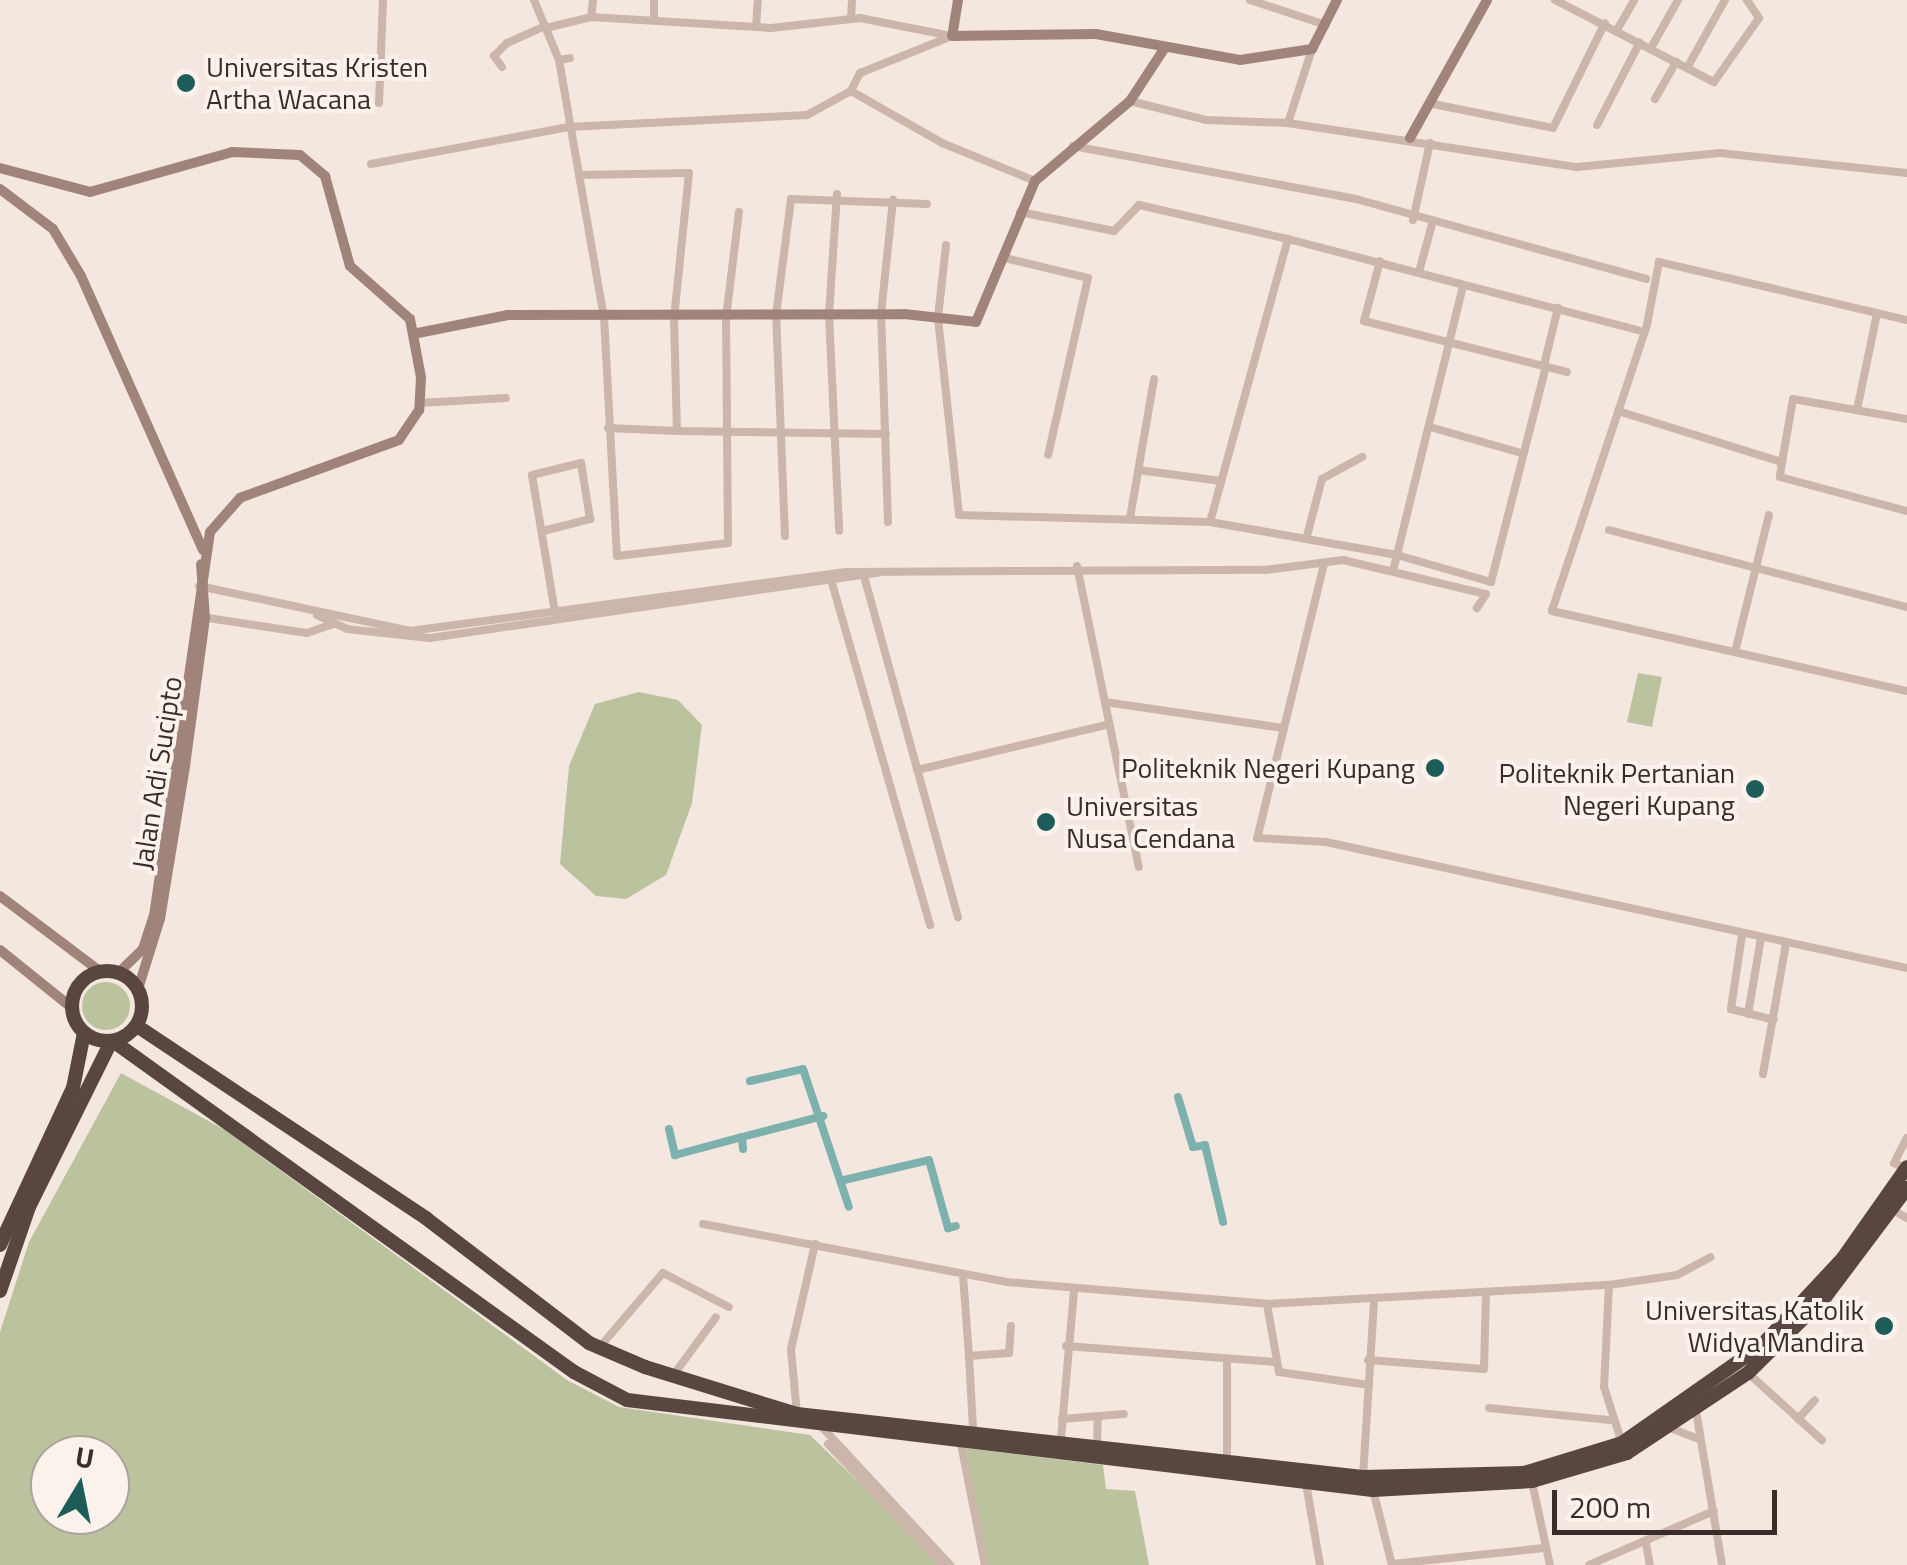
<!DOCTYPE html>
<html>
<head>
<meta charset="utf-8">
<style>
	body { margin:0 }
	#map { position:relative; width:1907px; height:1565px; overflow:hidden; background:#f3e7df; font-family:"Titillium Web",sans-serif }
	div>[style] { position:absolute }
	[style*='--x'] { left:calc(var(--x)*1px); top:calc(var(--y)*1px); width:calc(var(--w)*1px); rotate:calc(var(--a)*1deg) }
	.green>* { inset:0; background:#bbc39e }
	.round { border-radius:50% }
	.canal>* { height:8px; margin:-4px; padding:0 4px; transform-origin:4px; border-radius:4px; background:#7db1ad }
	.street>* { height:8px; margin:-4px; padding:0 4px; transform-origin:4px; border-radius:4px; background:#ccb5aa }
	.secondary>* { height:10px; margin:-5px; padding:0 5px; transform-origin:5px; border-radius:5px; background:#a0847b }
	.highway>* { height:14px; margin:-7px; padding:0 7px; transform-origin:7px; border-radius:7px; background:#5a4641 }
	.highway>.ring { margin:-7px; padding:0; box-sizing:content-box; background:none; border:14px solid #5a4641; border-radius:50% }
	.dots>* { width:28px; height:28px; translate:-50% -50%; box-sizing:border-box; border:5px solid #faf2eb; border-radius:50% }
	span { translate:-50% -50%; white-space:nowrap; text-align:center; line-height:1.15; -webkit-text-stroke:8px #faf2eb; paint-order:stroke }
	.poi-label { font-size:28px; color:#392d2a }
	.left { translate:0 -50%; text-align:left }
	.right { translate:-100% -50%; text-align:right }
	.street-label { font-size:28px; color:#392d2a }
	.north { position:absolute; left:30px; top:1435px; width:100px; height:100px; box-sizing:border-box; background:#faf2eb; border:2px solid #ada39e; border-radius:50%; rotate:10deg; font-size:28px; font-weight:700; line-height:40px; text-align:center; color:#392d2a }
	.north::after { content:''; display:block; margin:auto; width:35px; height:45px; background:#1e5c59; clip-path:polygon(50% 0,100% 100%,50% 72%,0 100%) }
	.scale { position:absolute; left:1552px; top:1490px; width:225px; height:45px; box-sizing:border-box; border:5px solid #392d2a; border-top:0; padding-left:12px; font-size:30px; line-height:35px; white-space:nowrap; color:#392d2a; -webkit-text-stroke:8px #faf2eb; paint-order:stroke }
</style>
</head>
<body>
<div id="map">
	<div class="green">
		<i style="clip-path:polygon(1638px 673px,1662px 677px,1652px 727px,1627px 722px)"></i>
		<i style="clip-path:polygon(639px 692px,678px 700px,702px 725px,692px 803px,666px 875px,626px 899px,596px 896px,560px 864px,569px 766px,595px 704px)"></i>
		<i class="round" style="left:82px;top:982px;width:48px;height:48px"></i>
		<i style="clip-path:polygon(evenodd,121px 1073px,225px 1130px,567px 1380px,619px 1407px,810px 1435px,944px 1565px,0 1565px,0 1332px,29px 1242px,121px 1073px,50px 1455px,110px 1455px,110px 1515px,50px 1515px,50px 1455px)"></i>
		<i style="clip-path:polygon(966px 1448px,1103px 1465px,1106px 1489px,1135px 1491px,1149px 1565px,987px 1565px)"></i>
	</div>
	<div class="canal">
		<i style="--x:750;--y:1081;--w:54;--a:-12.8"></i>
		<i style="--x:803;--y:1069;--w:145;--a:71.6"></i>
		<i style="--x:1178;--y:1097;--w:52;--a:73.3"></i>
		<i style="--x:1193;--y:1147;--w:12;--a:-9"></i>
		<i style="--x:1205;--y:1145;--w:79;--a:76.8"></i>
		<i style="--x:669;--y:1129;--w:27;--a:77"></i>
		<i style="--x:675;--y:1155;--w:69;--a:-15"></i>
		<i style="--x:743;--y:1149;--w:12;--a:-95"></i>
		<i style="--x:742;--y:1137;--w:84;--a:-14.5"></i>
		<i style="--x:844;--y:1180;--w:87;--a:-13.2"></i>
		<i style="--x:929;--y:1160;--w:71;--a:74.4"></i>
		<i style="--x:948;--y:1228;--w:8;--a:-14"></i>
	</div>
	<div class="street">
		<i style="--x:534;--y:0;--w:65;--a:67.4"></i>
		<i style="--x:559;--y:60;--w:11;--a:-10"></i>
		<i style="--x:654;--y:0;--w:16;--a:90"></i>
		<i style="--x:1250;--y:0;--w:80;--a:18.2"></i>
		<i style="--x:1555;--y:0;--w:179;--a:27.3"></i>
		<i style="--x:1714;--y:82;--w:78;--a:-54.9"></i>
		<i style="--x:1759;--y:18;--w:22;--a:-124"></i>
		<i style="--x:591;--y:17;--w:180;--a:3.5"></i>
		<i style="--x:771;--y:28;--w:90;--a:-6.4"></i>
		<i style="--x:860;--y:18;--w:94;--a:11.1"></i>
		<i style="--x:851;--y:19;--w:19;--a:-87"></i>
		<i style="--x:756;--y:27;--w:27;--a:-86"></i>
		<i style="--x:546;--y:28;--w:46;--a:-13.7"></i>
		<i style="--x:591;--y:17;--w:17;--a:-83"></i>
		<i style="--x:1617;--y:30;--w:34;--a:-60"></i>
		<i style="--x:952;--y:36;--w:99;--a:158.1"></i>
		<i style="--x:860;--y:73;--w:20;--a:117"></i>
		<i style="--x:851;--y:91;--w:105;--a:29.7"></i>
		<i style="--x:942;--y:143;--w:100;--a:22.2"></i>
		<i style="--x:1651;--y:48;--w:55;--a:-60.6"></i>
		<i style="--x:1312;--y:49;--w:78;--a:108"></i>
		<i style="--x:1288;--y:123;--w:292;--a:8.7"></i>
		<i style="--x:1577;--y:167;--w:144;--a:-5.6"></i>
		<i style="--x:1720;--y:153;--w:188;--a:6.1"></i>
		<i style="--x:559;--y:60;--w:261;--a:80.1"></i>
		<i style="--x:604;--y:317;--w:239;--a:86.9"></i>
		<i style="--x:617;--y:556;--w:112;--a:-6.7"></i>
		<i style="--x:728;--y:543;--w:225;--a:-90.5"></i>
		<i style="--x:726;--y:318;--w:107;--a:-83"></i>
		<i style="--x:502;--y:67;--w:14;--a:-126"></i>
		<i style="--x:494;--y:56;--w:18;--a:-45"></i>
		<i style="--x:507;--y:43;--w:42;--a:-24.1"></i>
		<i style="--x:1687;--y:68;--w:78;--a:-60.8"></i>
		<i style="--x:1655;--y:99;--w:43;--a:-60.4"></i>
		<i style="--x:1130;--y:101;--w:78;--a:14"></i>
		<i style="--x:1206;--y:120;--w:82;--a:2.1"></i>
		<i style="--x:379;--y:103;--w:103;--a:-87.8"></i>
		<i style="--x:1433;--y:104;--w:122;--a:11.3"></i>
		<i style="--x:1553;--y:128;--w:117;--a:-63.7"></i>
		<i style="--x:1597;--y:125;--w:93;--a:-62.6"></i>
		<i style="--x:1073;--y:146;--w:288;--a:10.6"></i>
		<i style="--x:1356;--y:199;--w:301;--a:15.4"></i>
		<i style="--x:371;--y:164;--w:201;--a:-10.6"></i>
		<i style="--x:569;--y:127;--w:238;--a:-2.9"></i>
		<i style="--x:807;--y:115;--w:50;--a:-28.6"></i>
		<i style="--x:579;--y:175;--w:110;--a:-1"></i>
		<i style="--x:689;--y:173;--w:146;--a:95.9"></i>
		<i style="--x:674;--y:318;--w:113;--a:88.5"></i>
		<i style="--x:677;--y:431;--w:209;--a:0.8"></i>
		<i style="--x:837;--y:194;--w:121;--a:93.8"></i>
		<i style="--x:829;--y:315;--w:216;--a:87.3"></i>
		<i style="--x:1020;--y:212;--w:96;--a:11.4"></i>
		<i style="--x:1114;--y:231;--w:36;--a:-46"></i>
		<i style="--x:1139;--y:205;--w:153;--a:12.9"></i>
		<i style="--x:1413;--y:220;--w:79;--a:-77.6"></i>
		<i style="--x:946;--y:245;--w:73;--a:96.3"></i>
		<i style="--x:938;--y:318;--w:198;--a:83.9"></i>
		<i style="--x:959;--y:515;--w:251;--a:1.6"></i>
		<i style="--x:1210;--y:522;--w:190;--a:10"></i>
		<i style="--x:1397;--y:555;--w:98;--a:16"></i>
		<i style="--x:1491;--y:582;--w:223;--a:-75.7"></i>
		<i style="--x:1005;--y:258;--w:85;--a:13.5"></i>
		<i style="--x:1088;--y:278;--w:181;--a:102.7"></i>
		<i style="--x:1380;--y:261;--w:62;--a:104.9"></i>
		<i style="--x:1364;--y:321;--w:209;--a:14.1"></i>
		<i style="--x:1419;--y:272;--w:50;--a:-74.8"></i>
		<i style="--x:1907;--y:320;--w:255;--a:-166.8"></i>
		<i style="--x:1659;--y:262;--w:64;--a:100.8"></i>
		<i style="--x:1647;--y:325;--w:301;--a:108.4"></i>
		<i style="--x:1552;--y:611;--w:364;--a:12.7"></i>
		<i style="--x:1544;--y:365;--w:59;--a:-76.2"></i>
		<i style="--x:420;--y:403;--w:86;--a:-3.3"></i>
		<i style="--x:1857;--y:410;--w:99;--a:-78.3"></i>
		<i style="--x:1618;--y:411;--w:172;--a:17.3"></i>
		<i style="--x:1782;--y:462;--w:64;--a:-80.1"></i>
		<i style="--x:1793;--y:399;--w:116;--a:10"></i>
		<i style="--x:1430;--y:427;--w:95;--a:15.9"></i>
		<i style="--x:608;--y:428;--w:69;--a:2.5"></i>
		<i style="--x:1782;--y:462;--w:15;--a:98"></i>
		<i style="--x:1780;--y:477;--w:131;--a:15"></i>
		<i style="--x:1138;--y:470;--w:84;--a:7.5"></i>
		<i style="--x:1130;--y:518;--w:141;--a:-80.2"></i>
		<i style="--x:888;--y:522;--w:208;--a:-91.9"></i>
		<i style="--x:881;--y:314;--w:115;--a:-84"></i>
		<i style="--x:1210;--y:522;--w:294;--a:-74.6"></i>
		<i style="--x:1288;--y:239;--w:362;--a:14.6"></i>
		<i style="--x:1609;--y:530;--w:308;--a:14.5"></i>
		<i style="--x:543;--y:531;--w:49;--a:-14.3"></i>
		<i style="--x:590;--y:519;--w:57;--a:-99.1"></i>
		<i style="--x:581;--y:463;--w:50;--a:166.2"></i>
		<i style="--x:532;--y:475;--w:139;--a:80.5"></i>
		<i style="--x:785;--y:536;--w:221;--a:-92.3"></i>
		<i style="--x:776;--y:315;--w:117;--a:-82.6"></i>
		<i style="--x:791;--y:199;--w:136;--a:2.1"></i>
		<i style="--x:1307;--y:536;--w:59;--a:-75.3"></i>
		<i style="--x:1322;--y:479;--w:46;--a:-28.8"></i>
		<i style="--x:1324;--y:564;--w:282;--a:103.7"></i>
		<i style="--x:1257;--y:838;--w:69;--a:3.3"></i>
		<i style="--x:1326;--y:842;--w:595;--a:12.24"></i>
		<i style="--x:1077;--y:566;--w:307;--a:78.4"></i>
		<i style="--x:1393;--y:571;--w:294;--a:-76.2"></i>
		<i style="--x:864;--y:576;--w:354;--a:74.6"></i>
		<i style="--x:832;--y:583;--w:356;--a:74"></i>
		<i style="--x:199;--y:586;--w:216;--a:12"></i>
		<i style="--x:410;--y:631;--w:442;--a:-7.7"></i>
		<i style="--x:848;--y:572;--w:417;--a:-0.3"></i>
		<i style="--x:1265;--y:570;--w:79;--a:-7.3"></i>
		<i style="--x:1343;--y:560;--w:147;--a:13.4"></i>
		<i style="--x:1486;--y:594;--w:17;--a:123"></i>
		<i style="--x:317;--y:615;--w:33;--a:25"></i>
		<i style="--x:347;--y:629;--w:83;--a:6.2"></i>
		<i style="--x:430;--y:638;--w:453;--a:-8.3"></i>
		<i style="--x:201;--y:617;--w:107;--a:8.6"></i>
		<i style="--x:307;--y:633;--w:28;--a:-19"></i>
		<i style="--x:1735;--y:652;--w:141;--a:-76.1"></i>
		<i style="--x:1105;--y:702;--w:180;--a:8.3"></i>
		<i style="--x:917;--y:770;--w:198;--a:-13.4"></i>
		<i style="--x:1742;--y:935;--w:75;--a:98.5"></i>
		<i style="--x:1731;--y:1009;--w:44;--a:14.3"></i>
		<i style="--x:1748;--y:1014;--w:77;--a:-80.3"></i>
		<i style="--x:1763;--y:1074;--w:133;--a:-80"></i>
		<i style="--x:1905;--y:1168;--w:12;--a:-156"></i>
		<i style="--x:1894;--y:1163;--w:28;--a:-63"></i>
		<i style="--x:1893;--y:1210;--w:16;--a:30"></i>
		<i style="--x:703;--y:1224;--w:309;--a:10.8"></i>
		<i style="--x:1007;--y:1282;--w:261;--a:4.8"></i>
		<i style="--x:1267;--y:1304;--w:343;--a:-3.2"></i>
		<i style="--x:1609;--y:1285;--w:69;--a:-8.4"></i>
		<i style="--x:1677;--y:1275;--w:38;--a:-28"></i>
		<i style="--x:963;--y:1275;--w:81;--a:85.8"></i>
		<i style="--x:1609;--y:1285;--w:102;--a:92.8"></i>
		<i style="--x:1604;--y:1387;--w:59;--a:72.2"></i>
		<i style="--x:1267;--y:1304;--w:69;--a:80"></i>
		<i style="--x:1279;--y:1372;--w:91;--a:8.2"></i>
		<i style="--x:1066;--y:1346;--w:208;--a:4.4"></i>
		<i style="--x:598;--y:1349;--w:100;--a:-49.5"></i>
		<i style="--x:663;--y:1273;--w:74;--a:27.3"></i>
		<i style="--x:1227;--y:1359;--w:100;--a:90"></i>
		<i style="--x:1368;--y:1360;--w:116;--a:4.4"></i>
		<i style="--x:1484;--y:1369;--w:77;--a:-88.5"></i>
		<i style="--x:1748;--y:1373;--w:100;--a:42.2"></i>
		<i style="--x:672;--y:1377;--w:74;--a:-53.7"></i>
		<i style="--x:1489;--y:1408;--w:122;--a:5.7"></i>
		<i style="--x:1696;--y:1411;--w:156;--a:80.4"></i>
		<i style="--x:797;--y:1414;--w:65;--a:-95.3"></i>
		<i style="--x:791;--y:1349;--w:108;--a:-77.1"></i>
		<i style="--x:1062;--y:1419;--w:62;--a:-4.6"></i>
		<i style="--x:1798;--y:1419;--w:25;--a:-48"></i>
		<i style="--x:821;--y:1426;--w:190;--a:47.1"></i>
		<i style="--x:973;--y:1428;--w:72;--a:-93.2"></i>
		<i style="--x:969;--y:1356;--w:40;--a:-4.3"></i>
		<i style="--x:1009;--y:1353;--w:27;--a:-86"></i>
		<i style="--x:1670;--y:1428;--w:28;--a:21"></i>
		<i style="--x:960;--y:1439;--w:128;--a:78.8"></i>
		<i style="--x:1061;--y:1439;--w:151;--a:-85"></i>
		<i style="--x:1097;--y:1443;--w:27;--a:-88"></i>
		<i style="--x:828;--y:1444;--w:167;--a:46.5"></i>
		<i style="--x:1363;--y:1477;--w:176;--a:-86.4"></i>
		<i style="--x:1532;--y:1482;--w:85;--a:77.8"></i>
		<i style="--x:1306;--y:1483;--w:83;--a:80.3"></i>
		<i style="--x:1373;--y:1490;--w:77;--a:75.8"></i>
		<i style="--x:1646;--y:1543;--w:22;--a:80"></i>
		<i style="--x:1392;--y:1564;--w:153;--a:-6"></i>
		<i style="--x:1589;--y:1565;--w:136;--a:-23.4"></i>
	</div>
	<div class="secondary">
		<i style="--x:958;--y:0;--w:36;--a:99"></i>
		<i style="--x:952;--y:36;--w:144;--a:-0.8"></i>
		<i style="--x:1096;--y:34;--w:146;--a:10.2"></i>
		<i style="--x:1240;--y:60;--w:73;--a:-8.7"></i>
		<i style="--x:1312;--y:49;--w:55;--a:-63"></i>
		<i style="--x:1410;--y:138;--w:158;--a:-60.8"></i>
		<i style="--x:0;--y:168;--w:93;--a:14.9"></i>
		<i style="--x:90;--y:192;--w:148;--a:-15.7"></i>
		<i style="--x:232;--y:152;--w:68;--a:2.5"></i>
		<i style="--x:300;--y:155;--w:33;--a:40"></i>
		<i style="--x:325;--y:176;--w:93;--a:74.5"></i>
		<i style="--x:350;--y:266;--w:80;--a:41.5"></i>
		<i style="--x:410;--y:319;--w:59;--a:79.3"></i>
		<i style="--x:421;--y:377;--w:33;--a:93"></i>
		<i style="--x:419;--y:410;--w:36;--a:124"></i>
		<i style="--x:399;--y:440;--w:169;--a:160"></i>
		<i style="--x:240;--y:498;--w:45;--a:131.4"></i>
		<i style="--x:210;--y:532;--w:387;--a:98.3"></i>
		<i style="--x:154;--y:915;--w:36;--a:108"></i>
		<i style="--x:143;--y:949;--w:35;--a:136"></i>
		<i style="--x:0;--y:189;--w:66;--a:37"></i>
		<i style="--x:53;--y:229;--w:55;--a:59.2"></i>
		<i style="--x:81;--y:276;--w:300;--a:66"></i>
		<i style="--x:413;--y:334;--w:97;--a:-11.3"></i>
		<i style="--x:508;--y:315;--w:396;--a:-0.1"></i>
		<i style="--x:904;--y:314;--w:72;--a:6.3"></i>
		<i style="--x:976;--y:322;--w:153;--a:-67.3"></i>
		<i style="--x:1035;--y:181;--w:124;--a:-40.1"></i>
		<i style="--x:1130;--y:101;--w:62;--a:-56.8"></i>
		<i style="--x:0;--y:896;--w:126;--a:37"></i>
		<i style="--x:0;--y:950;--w:91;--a:38.8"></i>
		<i style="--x:138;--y:989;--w:73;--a:-72.6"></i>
		<i style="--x:160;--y:919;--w:155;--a:-80.7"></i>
		<i style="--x:185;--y:766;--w:149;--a:-82.3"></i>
		<i style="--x:205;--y:618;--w:54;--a:-94.2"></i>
	</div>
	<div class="highway">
		<i class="ring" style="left:72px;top:971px;width:56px;height:56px"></i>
		<i style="--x:137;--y:1026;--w:348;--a:33.6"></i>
		<i style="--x:427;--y:1219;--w:204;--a:37.4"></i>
		<i style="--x:589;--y:1343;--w:61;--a:23.2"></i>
		<i style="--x:645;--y:1367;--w:159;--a:17.2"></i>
		<i style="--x:797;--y:1414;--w:569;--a:6.35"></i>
		<i style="--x:1363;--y:1477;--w:161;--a:-1.4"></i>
		<i style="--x:1524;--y:1473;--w:102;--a:-17"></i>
		<i style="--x:1622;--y:1443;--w:171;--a:-35"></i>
		<i style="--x:1762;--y:1345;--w:119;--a:-47"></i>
		<i style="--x:1843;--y:1258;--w:111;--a:-54.9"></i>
		<i style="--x:113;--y:1041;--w:568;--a:35.68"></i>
		<i style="--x:574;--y:1372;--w:60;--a:27.8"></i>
		<i style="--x:627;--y:1400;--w:751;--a:6.88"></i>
		<i style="--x:1373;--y:1490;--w:159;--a:-3.2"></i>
		<i style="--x:1532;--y:1481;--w:99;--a:-16.4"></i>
		<i style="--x:1627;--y:1453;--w:145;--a:-33.5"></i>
		<i style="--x:1748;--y:1373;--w:110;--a:-44.6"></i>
		<i style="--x:1826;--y:1296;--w:135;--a:-53.1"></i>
		<i style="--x:0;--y:1245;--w:173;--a:-65.1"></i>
		<i style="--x:73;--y:1088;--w:56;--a:-78.7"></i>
		<i style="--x:0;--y:1291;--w:89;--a:-71"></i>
		<i style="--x:29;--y:1207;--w:184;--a:-63.6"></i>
	</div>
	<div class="dots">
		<i style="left:186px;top:83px;background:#1e5c59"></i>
		<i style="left:1435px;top:768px;background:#1e5c59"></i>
		<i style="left:1755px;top:789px;background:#1e5c59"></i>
		<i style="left:1046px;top:822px;background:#1e5c59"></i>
		<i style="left:1884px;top:1326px;background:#1e5c59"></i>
	</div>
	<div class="poi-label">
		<span class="left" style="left:206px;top:83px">Universitas Kristen<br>Artha Wacana</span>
		<span class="right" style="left:1415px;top:768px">Politeknik Negeri Kupang</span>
		<span class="right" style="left:1735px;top:789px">Politeknik Pertanian<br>Negeri Kupang</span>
		<span class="left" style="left:1066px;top:822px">Universitas<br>Nusa Cendana</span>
		<span class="right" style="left:1864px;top:1326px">Universitas Katolik<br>Widya Mandira</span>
	</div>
	<div class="street-label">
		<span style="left:157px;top:773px;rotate:-81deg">Jalan Adi Sucipto</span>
	</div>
	<div class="north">U</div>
	<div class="scale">200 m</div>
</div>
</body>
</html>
